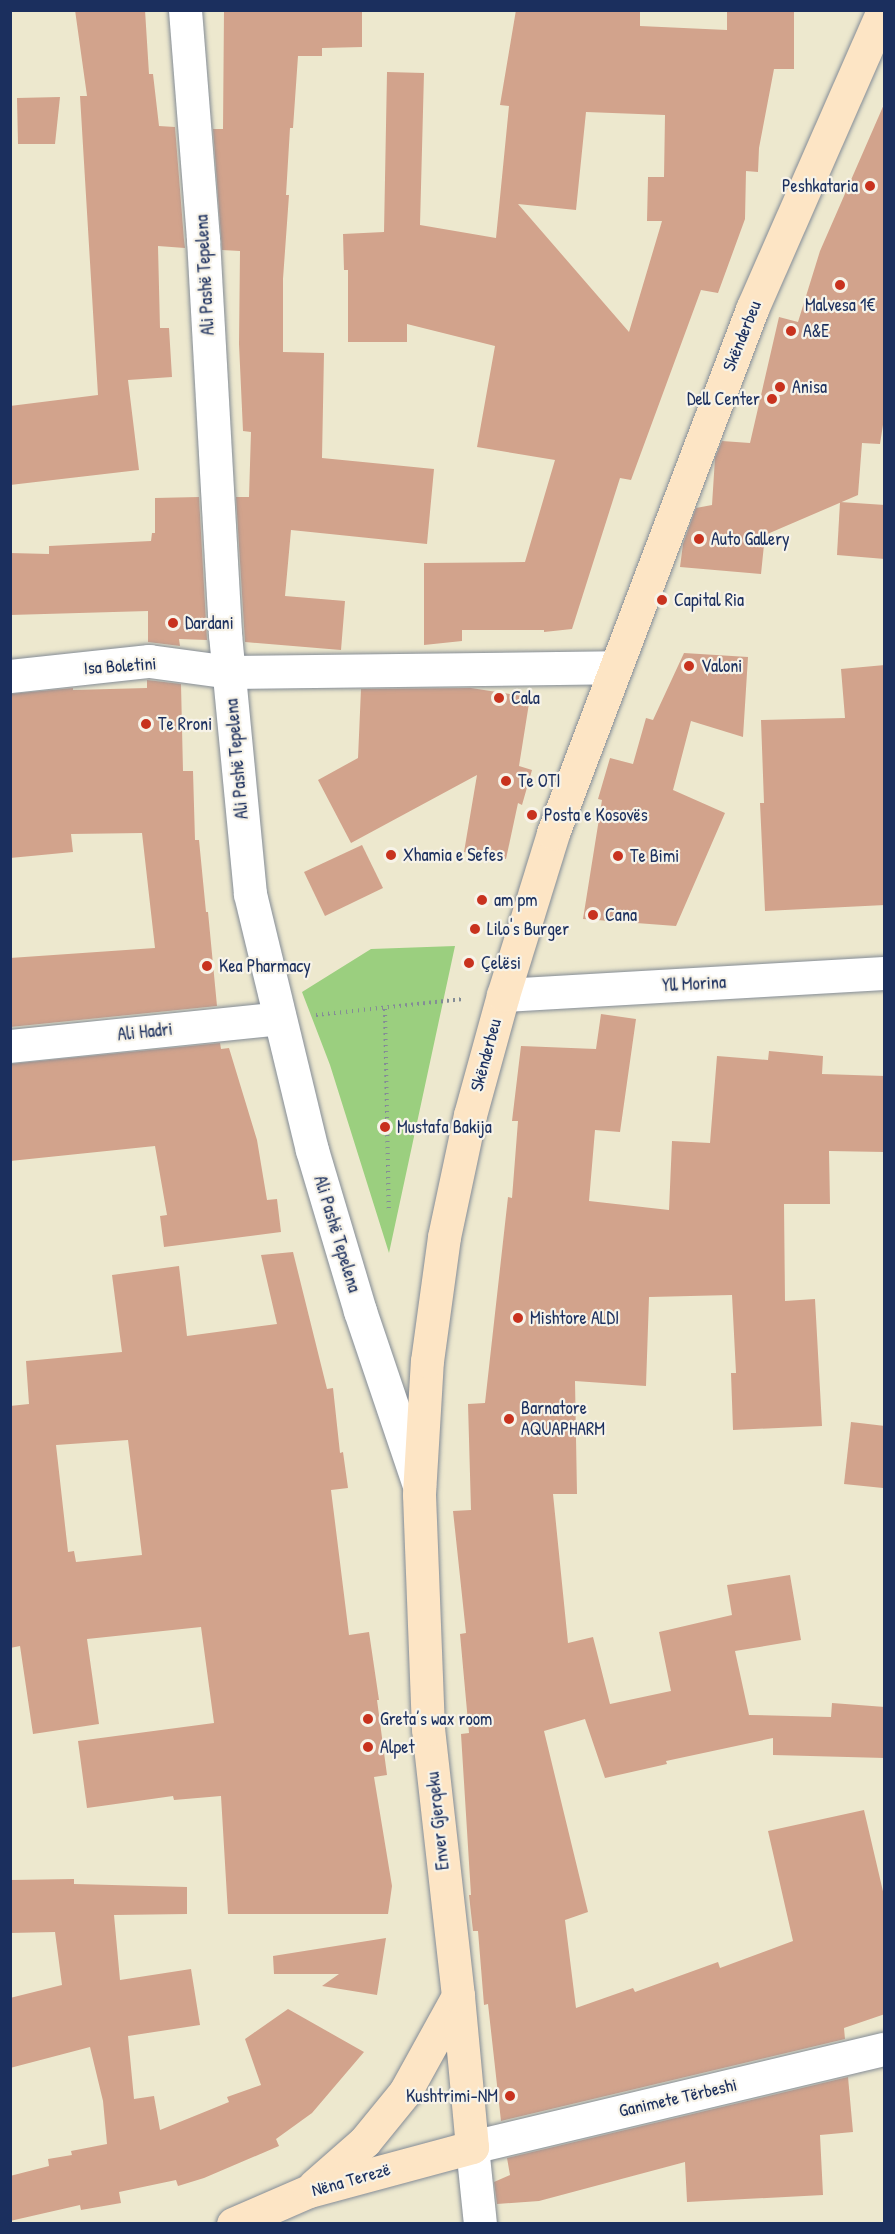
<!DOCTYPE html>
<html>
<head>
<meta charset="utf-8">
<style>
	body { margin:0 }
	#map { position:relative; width:895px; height:2234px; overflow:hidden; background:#ede8ce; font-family:"Patrick Hand",sans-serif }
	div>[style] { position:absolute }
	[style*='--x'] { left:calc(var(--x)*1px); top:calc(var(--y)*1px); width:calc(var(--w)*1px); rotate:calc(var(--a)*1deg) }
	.green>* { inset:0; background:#9bcf7f }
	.building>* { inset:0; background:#d2a38c }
	.path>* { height:4px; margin-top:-2px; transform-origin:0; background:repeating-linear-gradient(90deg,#848c96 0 1.5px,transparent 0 6px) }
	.roads { filter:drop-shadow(0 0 2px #848c96) drop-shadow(0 0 2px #848c96) }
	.minor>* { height:33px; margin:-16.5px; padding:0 16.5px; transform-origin:16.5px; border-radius:16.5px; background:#fff }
	.secondary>* { height:33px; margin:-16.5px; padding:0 16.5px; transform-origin:16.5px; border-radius:16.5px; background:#fde5c5 }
	.dots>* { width:16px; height:16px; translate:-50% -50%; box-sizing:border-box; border:3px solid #f7f3e8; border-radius:50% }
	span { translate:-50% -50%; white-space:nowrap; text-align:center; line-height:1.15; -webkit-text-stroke:4.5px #f7f3e8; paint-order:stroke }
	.poi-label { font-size:18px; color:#1b2f5e }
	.right { translate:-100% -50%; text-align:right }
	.left { translate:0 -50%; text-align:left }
	.street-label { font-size:18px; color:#1b2f5e }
	.frame { position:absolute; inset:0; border:12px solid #1b2f5e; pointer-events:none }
</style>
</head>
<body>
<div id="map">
	<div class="green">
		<i style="clip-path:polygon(455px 946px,389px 1253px,330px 1065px,302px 992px,371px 949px)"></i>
	</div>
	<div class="building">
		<i style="clip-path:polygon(75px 10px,145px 10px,149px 74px,153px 74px,159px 126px,175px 127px,184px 240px,185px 248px,158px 246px,160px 328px,169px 328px,172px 377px,128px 380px,139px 470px,10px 485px,10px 406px,98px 395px,80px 96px,87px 96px)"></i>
		<i style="clip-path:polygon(224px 10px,362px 10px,362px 47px,322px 48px,322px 56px,298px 56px,293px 128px,290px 128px,286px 195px,289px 195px,283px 279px,283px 352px,324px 353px,322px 458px,434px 469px,427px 544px,291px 530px,285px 596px,345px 601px,341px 650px,245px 642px,236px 497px,249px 497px,251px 432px,243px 431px,239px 344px,240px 251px,222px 250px,213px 129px,223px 129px)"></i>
		<i style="clip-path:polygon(evenodd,516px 10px,640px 10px,640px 26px,727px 30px,727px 10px,794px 10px,794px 69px,774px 69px,759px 148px,758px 172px,746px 171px,745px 219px,718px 293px,701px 290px,631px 480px,620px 478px,572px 629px,544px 632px,544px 630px,462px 630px,462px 641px,424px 645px,424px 563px,525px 562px,555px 460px,477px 447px,495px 346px,407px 324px,407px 342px,348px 342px,348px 270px,344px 270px,343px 234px,384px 232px,387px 72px,424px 73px,420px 225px,496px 238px,509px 106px,500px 105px,516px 10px,586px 112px,665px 115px,664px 177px,648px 177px,647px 221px,662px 221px,629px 332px,518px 204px,576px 210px,586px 112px)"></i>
		<i style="clip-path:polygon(60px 97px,55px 144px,18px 144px,17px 98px)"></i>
		<i style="clip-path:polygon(885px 102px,885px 412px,880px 444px,862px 443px,858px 495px,765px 535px,761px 574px,680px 567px,683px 544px,696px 508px,712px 505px,715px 458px,722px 441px,750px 443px,779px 317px,798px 322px,820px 251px)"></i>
		<i style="clip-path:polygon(199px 497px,207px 640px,179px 639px,180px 646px,148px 642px,148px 611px,10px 615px,10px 553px,49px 554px,49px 546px,151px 541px,152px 533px,155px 533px,155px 498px)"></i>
		<i style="clip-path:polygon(840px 502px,885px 505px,885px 559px,837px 555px)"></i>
		<i style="clip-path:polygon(684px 653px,748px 657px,743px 737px,691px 721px,673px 790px,725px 813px,676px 926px,583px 919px,602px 800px,598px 799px,610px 758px,633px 764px,646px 718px,653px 720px)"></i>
		<i style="clip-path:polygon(885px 665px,885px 905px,765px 911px,760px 803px,764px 803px,761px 720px,845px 718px,841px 669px)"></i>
		<i style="clip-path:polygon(147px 680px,181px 684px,183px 771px,193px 771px,195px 840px,199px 840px,206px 912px,208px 912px,217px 1006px,10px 1027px,10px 958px,155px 948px,142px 833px,71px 834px,73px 852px,10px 858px,10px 694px,73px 688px,73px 690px,147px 688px)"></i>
		<i style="clip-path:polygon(471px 688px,530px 697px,519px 766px,532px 770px,522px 805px,518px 803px,506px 859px,464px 852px,477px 775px,351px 843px,318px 780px,358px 758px,361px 689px)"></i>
		<i style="clip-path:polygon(362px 845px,383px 888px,325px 916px,304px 872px)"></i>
		<i style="clip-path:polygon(601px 1014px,636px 1019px,620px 1132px,595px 1130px,589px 1201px,669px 1210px,672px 1141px,710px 1143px,717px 1056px,768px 1060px,769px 1051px,823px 1056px,822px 1074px,885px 1076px,885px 1152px,829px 1151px,830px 1204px,784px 1204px,785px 1301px,815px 1299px,822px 1426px,733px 1430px,731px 1373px,736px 1373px,732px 1295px,649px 1297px,646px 1386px,575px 1381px,577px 1494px,553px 1494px,568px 1643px,593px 1637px,610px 1704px,671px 1691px,659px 1632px,732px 1615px,727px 1585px,790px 1575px,801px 1640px,735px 1651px,749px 1715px,831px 1717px,832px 1703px,885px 1707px,885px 1758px,773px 1755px,773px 1738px,666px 1761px,667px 1764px,605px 1778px,585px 1719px,544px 1731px,588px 1912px,565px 1920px,576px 2008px,633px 1988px,635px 1992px,718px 1962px,720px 1968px,793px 1941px,768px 1831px,864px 1810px,885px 1900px,885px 2014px,844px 2028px,845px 2039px,501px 2121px,488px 2004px,484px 2005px,478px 1931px,473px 1931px,469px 1895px,471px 1895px,461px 1734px,469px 1733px,460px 1634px,466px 1633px,453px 1511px,471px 1510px,468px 1404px,485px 1403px,508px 1197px,512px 1198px,518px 1121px,512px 1121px,521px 1046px,596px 1049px)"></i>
		<i style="clip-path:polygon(220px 1043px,221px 1049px,229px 1048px,257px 1140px,267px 1200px,277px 1199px,281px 1232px,164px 1247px,160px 1216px,167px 1215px,155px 1146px,10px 1161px,10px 1064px)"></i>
		<i style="clip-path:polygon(evenodd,293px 1252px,327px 1389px,333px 1388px,340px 1453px,343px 1452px,348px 1488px,331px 1490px,349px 1635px,369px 1632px,379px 1700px,377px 1700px,387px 1775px,374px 1777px,392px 1886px,388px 1914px,228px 1914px,221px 1796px,174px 1800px,173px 1796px,87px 1808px,78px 1741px,214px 1723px,201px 1627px,87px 1639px,99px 1724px,33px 1734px,20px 1646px,10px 1648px,10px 1406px,29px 1404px,26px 1361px,122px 1352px,112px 1275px,179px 1266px,187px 1336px,277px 1324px,261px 1255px,293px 1252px,128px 1440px,142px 1555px,76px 1562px,74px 1551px,68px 1552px,56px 1445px,128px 1440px)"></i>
		<i style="clip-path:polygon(851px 1422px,885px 1426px,883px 1488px,844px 1484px)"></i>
		<i style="clip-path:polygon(74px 1879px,74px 1884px,187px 1887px,187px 1914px,114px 1915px,120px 1980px,191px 1969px,200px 2025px,128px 2036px,134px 2099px,154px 2096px,160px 2130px,229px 2102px,227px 2097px,261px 2085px,245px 2039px,288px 2009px,364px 2052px,312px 2113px,276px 2139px,279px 2146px,204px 2178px,178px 2186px,176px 2180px,119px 2192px,121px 2203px,81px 2210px,80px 2205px,10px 2221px,10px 2176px,49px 2166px,48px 2159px,72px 2155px,71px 2151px,107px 2144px,103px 2101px,90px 2047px,10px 2068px,10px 1998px,62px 1985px,55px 1932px,10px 1933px,10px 1880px)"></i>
		<i style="clip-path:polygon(386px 1938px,377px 1995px,322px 1986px,339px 1974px,274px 1974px,273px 1956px)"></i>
		<i style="clip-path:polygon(848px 2077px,853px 2132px,820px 2135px,823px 2195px,687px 2202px,685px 2162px,539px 2201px,497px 2204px,494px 2182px,510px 2175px,507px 2158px)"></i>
	</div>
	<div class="path">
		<i style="--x:385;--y:1009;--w:204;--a:88.9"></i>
		<i style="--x:316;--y:1015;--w:148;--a:-6.2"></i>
	</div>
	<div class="roads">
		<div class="minor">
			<i style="--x:185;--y:10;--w:230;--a:85.5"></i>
			<i style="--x:203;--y:239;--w:396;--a:86.8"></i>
			<i style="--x:225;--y:634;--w:261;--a:84.5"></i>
			<i style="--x:250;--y:894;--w:263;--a:76.4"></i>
			<i style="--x:312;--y:1150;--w:168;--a:73.4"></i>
			<i style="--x:360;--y:1311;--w:184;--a:71.3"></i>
			<i style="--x:10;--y:676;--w:140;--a:-6.2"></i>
			<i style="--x:149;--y:661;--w:82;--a:7.7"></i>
			<i style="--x:230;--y:672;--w:384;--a:-0.7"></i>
			<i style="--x:503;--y:995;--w:382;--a:-3.3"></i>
			<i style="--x:10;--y:1046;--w:270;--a:-5.9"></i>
			<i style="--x:480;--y:2224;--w:77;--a:-95.9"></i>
			<i style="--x:472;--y:2147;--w:423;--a:-13.4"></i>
		</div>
		<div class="secondary">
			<i style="--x:314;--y:2186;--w:68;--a:-41.4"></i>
			<i style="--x:365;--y:2141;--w:63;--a:-50.8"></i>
			<i style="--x:405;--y:2092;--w:110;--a:-61.1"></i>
			<i style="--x:233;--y:2224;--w:83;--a:-23.5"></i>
			<i style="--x:309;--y:2191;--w:169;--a:-15.1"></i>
			<i style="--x:472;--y:2147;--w:152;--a:-95.3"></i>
			<i style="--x:458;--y:1996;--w:269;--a:-96.4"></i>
			<i style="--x:428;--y:1729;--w:235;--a:-92.2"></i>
			<i style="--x:419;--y:1494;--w:133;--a:-86.6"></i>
			<i style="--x:427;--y:1361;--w:125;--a:-82.2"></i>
			<i style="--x:444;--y:1237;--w:125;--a:-78"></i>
			<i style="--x:470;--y:1115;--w:124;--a:-74.6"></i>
			<i style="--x:503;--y:995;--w:170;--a:-72.8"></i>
			<i style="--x:553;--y:833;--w:561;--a:-69.2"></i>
			<i style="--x:752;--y:309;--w:326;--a:-66.3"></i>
		</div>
	</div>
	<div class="dots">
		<i style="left:870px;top:186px;background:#c8321e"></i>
		<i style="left:840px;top:285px;background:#c8321e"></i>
		<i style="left:791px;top:331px;background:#c8321e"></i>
		<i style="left:780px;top:387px;background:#c8321e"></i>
		<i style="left:772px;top:399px;background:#c8321e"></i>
		<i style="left:699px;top:539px;background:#c8321e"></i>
		<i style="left:662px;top:600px;background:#c8321e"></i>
		<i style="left:173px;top:623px;background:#c8321e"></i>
		<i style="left:689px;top:666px;background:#c8321e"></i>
		<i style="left:499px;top:698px;background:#c8321e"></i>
		<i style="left:146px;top:724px;background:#c8321e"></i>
		<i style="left:506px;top:781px;background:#c8321e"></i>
		<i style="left:532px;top:815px;background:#c8321e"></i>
		<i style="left:391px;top:855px;background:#c8321e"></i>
		<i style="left:618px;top:856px;background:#c8321e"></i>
		<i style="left:482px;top:900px;background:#c8321e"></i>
		<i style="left:593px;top:915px;background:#c8321e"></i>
		<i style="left:475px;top:929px;background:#c8321e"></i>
		<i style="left:469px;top:963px;background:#c8321e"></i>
		<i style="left:207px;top:966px;background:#c8321e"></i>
		<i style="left:385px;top:1127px;background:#c8321e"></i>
		<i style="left:518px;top:1318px;background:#c8321e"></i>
		<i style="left:509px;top:1419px;background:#c8321e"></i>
		<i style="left:368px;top:1719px;background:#c8321e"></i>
		<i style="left:368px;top:1747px;background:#c8321e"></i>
		<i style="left:510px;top:2096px;background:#c8321e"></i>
	</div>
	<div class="poi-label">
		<span class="right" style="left:858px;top:186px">Peshkataria</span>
		<span style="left:840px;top:305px">Malvesa 1€</span>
		<span class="left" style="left:803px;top:331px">A&amp;E</span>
		<span class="left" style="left:792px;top:387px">Anisa</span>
		<span class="right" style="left:760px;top:399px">Dell Center</span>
		<span class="left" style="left:711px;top:539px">Auto Gallery</span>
		<span class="left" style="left:674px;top:600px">Capital Ria</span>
		<span class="left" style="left:185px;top:623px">Dardani</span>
		<span class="left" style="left:701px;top:666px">Valoni</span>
		<span class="left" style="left:511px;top:698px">Cala</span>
		<span class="left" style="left:158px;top:724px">Te Rroni</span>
		<span class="left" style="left:518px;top:781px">Te OTI</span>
		<span class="left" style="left:544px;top:815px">Posta e Kosovës</span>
		<span class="left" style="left:403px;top:855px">Xhamia e Sefes</span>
		<span class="left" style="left:630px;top:856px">Te Bimi</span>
		<span class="left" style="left:494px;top:900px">am pm</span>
		<span class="left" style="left:605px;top:915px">Cana</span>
		<span class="left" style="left:487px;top:929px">Lilo's Burger</span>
		<span class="left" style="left:481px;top:963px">Çelësi</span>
		<span class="left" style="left:219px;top:966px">Kea Pharmacy</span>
		<span class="left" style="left:397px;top:1127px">Mustafa Bakija</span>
		<span class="left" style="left:530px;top:1318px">Mishtore ALDI</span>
		<span class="left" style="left:521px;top:1419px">Barnatore<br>AQUAPHARM</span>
		<span class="left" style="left:380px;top:1719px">Greta’s wax room</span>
		<span class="left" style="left:380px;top:1747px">Alpet</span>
		<span class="right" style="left:498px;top:2096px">Kushtrimi-NM</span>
	</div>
	<div class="street-label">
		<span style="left:205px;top:275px;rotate:-93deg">Ali Pashë Tepelena</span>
		<span style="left:742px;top:336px;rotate:-68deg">Skënderbeu</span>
		<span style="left:120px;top:666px;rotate:-4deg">Isa Boletini</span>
		<span style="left:237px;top:759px;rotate:-95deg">Ali Pashë Tepelena</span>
		<span style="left:694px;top:984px;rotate:-3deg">Yll Morina</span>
		<span style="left:145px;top:1032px;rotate:-6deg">Ali Hadri</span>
		<span style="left:486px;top:1055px;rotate:-75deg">Skënderbeu</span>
		<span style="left:337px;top:1234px;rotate:73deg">Ali Pashë Tepelena</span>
		<span style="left:438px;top:1821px;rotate:-96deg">Enver Gjerqeku</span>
		<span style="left:678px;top:2098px;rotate:-13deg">Ganimete Tërbeshi</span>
		<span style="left:351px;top:2180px;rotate:-16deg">Nëna Terezë</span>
	</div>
	<div class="frame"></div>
</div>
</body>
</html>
